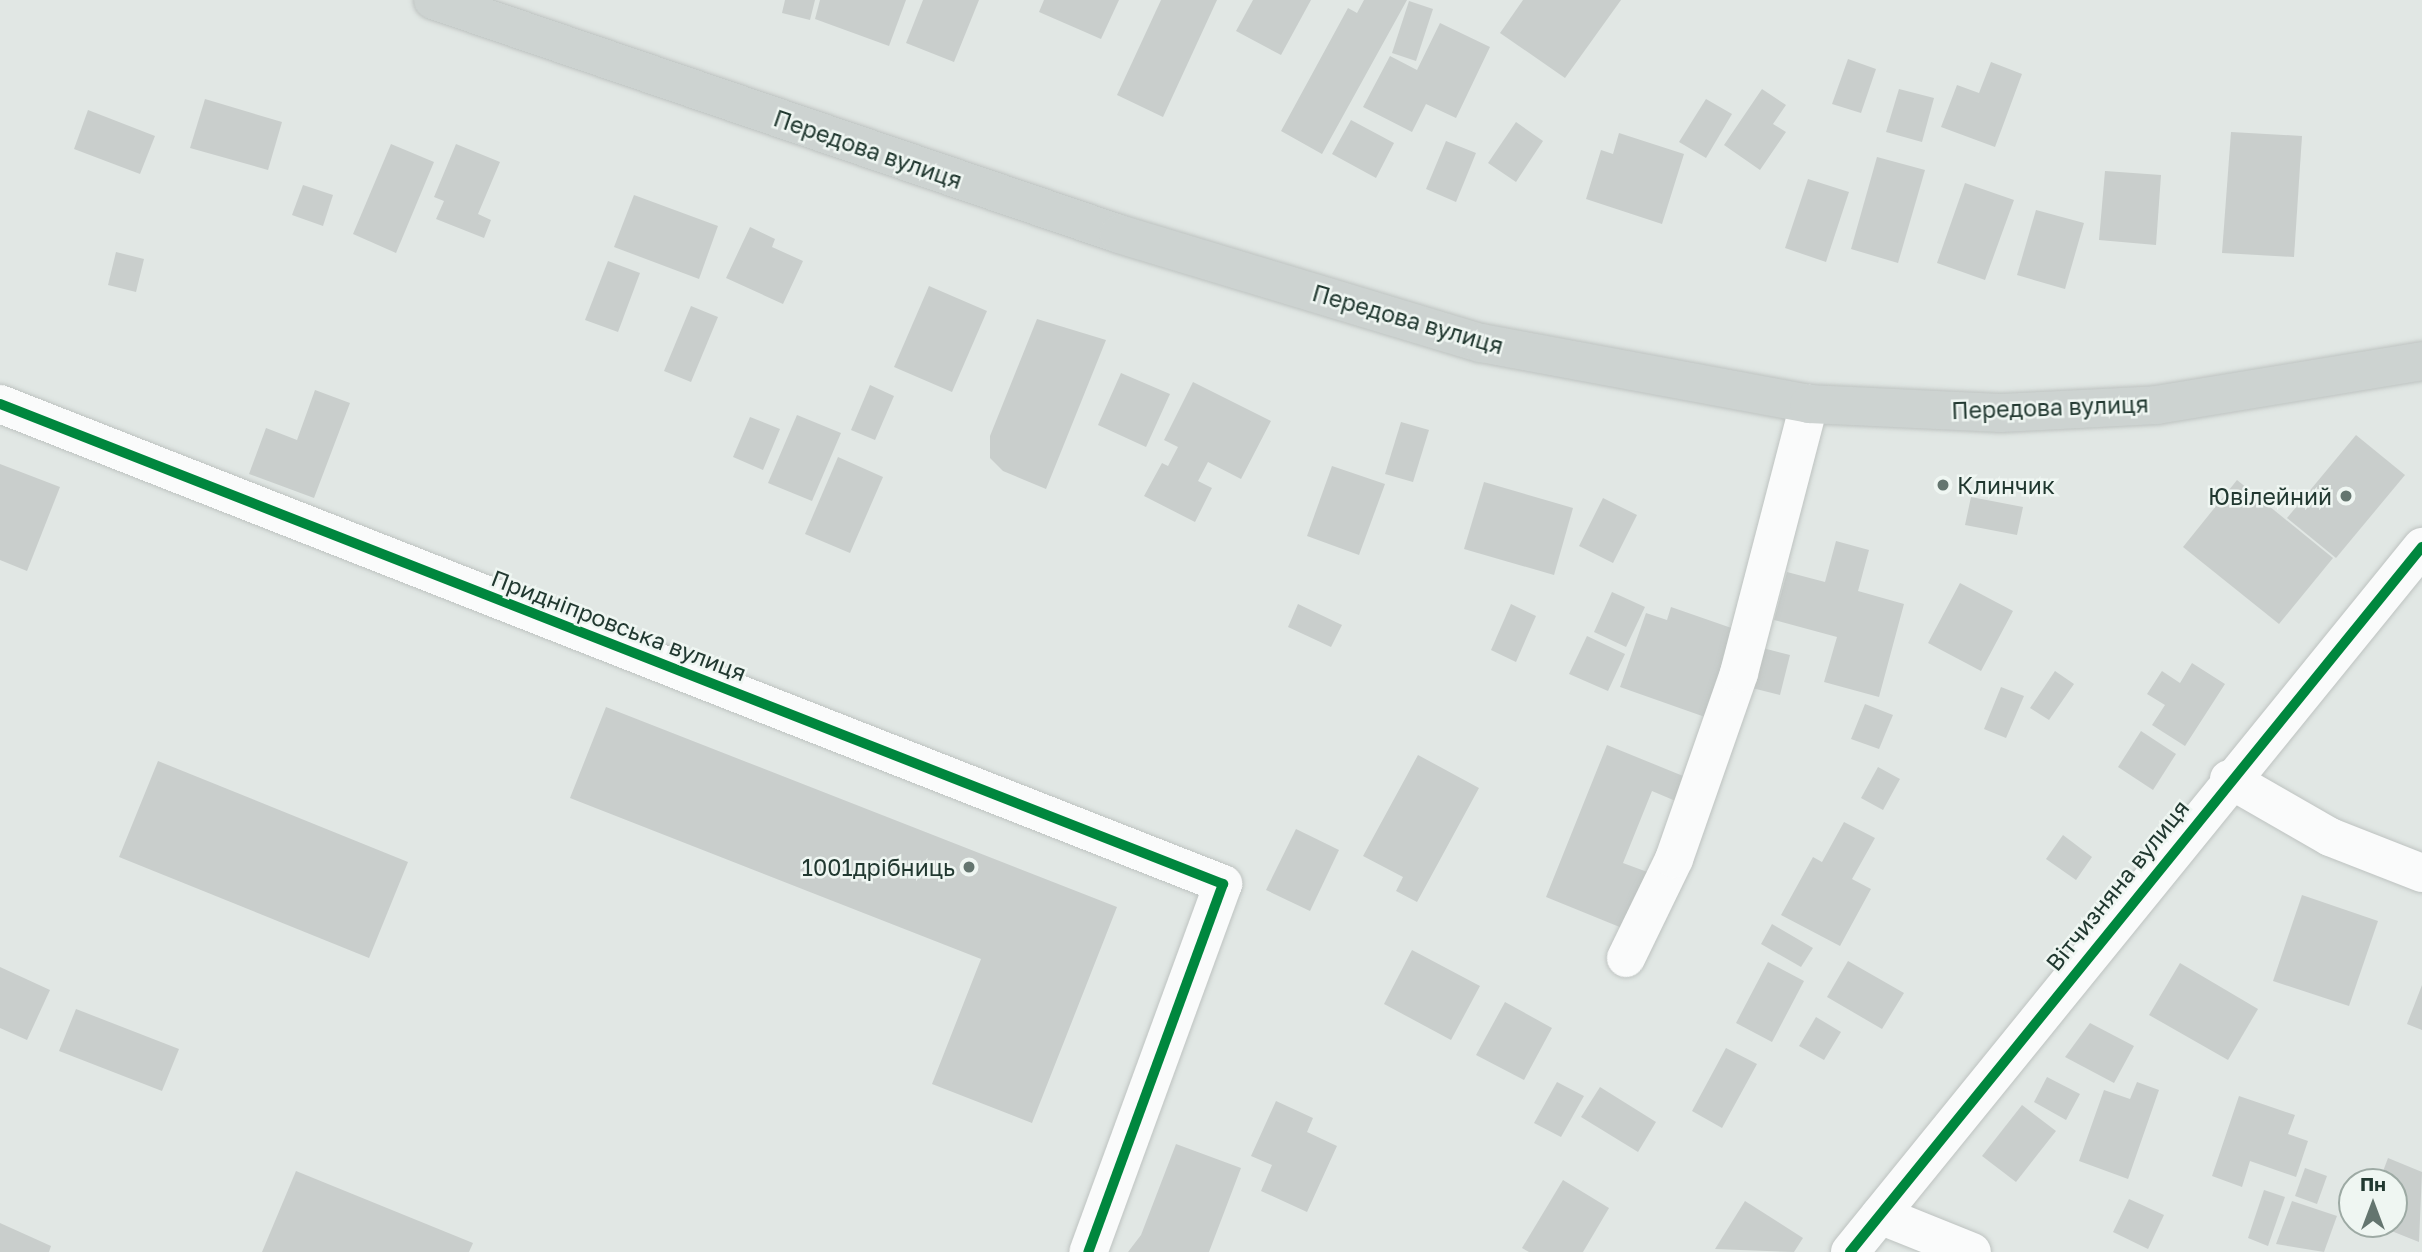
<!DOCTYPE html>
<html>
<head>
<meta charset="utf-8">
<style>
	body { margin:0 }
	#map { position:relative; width:2422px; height:1252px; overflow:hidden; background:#e1e7e4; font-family:"Golos Text",sans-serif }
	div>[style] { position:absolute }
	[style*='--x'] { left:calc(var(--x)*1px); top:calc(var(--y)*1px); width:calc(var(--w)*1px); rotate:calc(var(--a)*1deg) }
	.building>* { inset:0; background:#c9cecc }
	.roads { filter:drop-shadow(0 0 2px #bec3c1) drop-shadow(0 0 2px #bec3c1) }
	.minor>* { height:38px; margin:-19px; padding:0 19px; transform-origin:19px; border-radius:19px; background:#fafbfb }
	.major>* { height:38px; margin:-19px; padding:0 19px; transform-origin:19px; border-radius:19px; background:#cdd3d1 }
	.cycleway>* { height:10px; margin:-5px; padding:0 5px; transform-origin:5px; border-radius:5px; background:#00873e }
	.dots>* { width:19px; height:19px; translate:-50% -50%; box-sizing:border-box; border:4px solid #eff6f2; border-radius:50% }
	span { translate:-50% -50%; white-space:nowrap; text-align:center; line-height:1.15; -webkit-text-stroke:5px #eff6f2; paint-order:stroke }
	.street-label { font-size:23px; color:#213830 }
	.poi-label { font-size:23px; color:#213830 }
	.left { translate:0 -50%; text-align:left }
	.right { translate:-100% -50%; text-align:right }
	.north { position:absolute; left:2338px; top:1168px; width:70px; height:70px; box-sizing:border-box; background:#eff6f2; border:2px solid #9daaa4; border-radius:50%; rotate:0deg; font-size:19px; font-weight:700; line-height:28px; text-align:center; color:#213830 }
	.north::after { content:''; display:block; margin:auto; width:24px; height:32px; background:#64756f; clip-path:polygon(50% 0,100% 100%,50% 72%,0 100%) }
</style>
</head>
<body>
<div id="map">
	<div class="building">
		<i style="clip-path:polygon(785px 0,815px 0,810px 20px,782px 13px)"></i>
		<i style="clip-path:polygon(820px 0,906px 0,889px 46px,815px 19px)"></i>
		<i style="clip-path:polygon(923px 0,979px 0,954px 62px,906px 43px)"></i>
		<i style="clip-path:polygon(1044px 0,1119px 0,1101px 39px,1039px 12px)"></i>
		<i style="clip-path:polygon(1161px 0,1217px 0,1163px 117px,1117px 95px)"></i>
		<i style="clip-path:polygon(1253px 0,1311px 0,1281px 55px,1236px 31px)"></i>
		<i style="clip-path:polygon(1364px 0,1407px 0,1322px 154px,1281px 131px,1348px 8px,1357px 13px)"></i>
		<i style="clip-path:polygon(1523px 0,1621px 0,1565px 78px,1500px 33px)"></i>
		<i style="clip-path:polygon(1409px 1px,1433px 9px,1416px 61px,1392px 53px)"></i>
		<i style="clip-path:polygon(1440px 23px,1490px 47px,1456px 118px,1426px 104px,1412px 132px,1363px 107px,1390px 56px,1417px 70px)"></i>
		<i style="clip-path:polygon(1848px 59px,1876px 69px,1861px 113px,1832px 104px)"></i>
		<i style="clip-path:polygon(1991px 62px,2022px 74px,1995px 147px,1941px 127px,1957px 85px,1979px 93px)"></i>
		<i style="clip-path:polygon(1762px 89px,1786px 105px,1773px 124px,1786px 132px,1760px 170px,1724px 145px)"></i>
		<i style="clip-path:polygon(1899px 89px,1934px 98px,1922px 142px,1886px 132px)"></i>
		<i style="clip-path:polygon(205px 99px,282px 122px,268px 170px,190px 148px)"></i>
		<i style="clip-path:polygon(1706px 99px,1732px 114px,1706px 158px,1679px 142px)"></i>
		<i style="clip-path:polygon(88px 110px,155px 136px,140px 174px,74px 149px)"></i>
		<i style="clip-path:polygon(1351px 120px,1394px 143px,1376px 178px,1332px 154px)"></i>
		<i style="clip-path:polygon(1516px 122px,1543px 141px,1516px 182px,1488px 163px)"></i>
		<i style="clip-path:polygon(2231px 132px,2302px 136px,2294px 257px,2222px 253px)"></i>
		<i style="clip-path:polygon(1619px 133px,1684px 154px,1662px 224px,1586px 199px,1601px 150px,1613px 154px)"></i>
		<i style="clip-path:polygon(1446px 141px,1476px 153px,1456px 202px,1426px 189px)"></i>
		<i style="clip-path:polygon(391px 144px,434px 162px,396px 253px,353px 234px)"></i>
		<i style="clip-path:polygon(456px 144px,500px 162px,478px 214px,491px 220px,484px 238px,436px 219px,444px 201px,434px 197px)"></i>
		<i style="clip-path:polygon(1877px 157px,1925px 170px,1898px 263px,1851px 249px)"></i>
		<i style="clip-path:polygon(2105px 171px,2161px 175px,2156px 245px,2099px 240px)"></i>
		<i style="clip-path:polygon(1808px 179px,1849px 192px,1826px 262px,1785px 248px)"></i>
		<i style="clip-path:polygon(1965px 183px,2014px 200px,1985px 280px,1937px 263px)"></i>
		<i style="clip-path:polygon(303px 185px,333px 195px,323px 226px,292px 215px)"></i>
		<i style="clip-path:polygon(634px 195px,718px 226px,699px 279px,614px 247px)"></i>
		<i style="clip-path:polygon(2036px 210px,2084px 223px,2065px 289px,2017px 275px)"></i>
		<i style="clip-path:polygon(750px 227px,775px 239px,772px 247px,803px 261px,783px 304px,726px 278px)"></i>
		<i style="clip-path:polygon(116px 252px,144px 259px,136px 292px,108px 285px)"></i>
		<i style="clip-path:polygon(608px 261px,640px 273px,618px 332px,585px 320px)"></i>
		<i style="clip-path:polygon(929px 286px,987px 311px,952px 392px,894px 367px)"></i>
		<i style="clip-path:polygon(691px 306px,718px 317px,691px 382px,664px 371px)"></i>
		<i style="clip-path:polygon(1037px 319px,1106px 340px,1046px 489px,1003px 471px,990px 458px,990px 436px)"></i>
		<i style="clip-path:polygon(1121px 373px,1170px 394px,1146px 447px,1098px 425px)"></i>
		<i style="clip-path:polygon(1193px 382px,1271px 421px,1241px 479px,1208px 462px,1198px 481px,1212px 488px,1195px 522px,1144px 496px,1162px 463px,1168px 466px,1178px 447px,1164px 440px)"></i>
		<i style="clip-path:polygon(870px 385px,894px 396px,875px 440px,851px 430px)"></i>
		<i style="clip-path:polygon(315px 390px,350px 403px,314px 498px,249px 474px,266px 428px,297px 440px)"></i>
		<i style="clip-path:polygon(797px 415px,841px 433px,812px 501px,768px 483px)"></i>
		<i style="clip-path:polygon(750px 417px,780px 429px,763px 470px,733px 457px)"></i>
		<i style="clip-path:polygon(1401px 422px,1429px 430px,1413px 482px,1385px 474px)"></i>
		<i style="clip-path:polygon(2356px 435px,2405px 475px,2336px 558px,2287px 518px)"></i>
		<i style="clip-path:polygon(838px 457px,883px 477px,850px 553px,805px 534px)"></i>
		<i style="clip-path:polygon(0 464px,60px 487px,27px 571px,0 560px)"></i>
		<i style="clip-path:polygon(1332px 466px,1385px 484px,1359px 555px,1307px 536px)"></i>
		<i style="clip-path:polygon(2237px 480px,2333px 558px,2279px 624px,2183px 547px)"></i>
		<i style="clip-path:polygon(1484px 482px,1573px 508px,1554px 575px,1464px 549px)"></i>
		<i style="clip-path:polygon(1971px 497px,2023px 507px,2017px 535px,1965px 525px)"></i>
		<i style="clip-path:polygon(1603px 498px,1637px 515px,1613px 563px,1579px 546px)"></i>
		<i style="clip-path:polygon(1836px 541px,1869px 550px,1858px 591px,1904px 604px,1879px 697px,1824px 682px,1837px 637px,1774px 620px,1787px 572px,1825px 582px)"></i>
		<i style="clip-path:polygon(1960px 583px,2013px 611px,1981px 671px,1928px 643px)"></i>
		<i style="clip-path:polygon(1612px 592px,1645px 607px,1626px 647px,1594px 632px)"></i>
		<i style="clip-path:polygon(1298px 604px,1342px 625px,1331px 647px,1288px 627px)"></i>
		<i style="clip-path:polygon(1511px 604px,1536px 616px,1516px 662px,1491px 650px)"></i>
		<i style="clip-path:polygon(1671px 607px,1743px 632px,1705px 717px,1620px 687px,1646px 613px,1667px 620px)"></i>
		<i style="clip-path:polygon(1587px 636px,1625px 654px,1608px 691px,1569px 674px)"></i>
		<i style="clip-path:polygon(1755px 646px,1790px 655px,1780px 695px,1744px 686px)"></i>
		<i style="clip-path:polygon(2192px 663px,2225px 684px,2185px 746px,2152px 725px,2165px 705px,2147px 694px,2162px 671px,2180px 683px)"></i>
		<i style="clip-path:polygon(2055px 671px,2074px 684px,2049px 720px,2030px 708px)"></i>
		<i style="clip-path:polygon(2001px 687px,2024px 696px,2006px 738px,1984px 729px)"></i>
		<i style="clip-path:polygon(1865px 704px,1893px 715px,1879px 749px,1851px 739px)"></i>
		<i style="clip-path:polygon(606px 707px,1117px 907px,1032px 1123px,932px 1084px,981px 959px,570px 798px)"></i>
		<i style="clip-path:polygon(2141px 731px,2176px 754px,2153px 790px,2118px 767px)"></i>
		<i style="clip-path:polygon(1607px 745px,1688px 778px,1678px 802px,1652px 791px,1623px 863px,1650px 873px,1627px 930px,1546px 897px)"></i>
		<i style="clip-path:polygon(1418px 755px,1479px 788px,1417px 902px,1396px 891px,1403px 877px,1363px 856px)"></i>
		<i style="clip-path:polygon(158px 761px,408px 862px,369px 958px,119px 857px)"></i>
		<i style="clip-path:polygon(1878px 767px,1900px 779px,1883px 810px,1861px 798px)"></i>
		<i style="clip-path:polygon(1844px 822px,1875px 838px,1852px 879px,1871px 889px,1840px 946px,1781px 915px,1813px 857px,1822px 862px)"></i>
		<i style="clip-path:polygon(1296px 829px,1339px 850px,1310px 911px,1266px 890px)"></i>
		<i style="clip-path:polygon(2063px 835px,2092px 857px,2076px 880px,2046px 859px)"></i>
		<i style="clip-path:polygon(2302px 895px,2378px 921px,2349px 1006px,2273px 981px)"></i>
		<i style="clip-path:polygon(1772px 924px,1813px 948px,1801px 967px,1761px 944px)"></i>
		<i style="clip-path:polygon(1412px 950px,1480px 986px,1451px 1040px,1384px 1004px)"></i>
		<i style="clip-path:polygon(1848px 961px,1904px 993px,1882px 1029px,1827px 997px)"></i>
		<i style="clip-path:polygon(1768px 962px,1804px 981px,1772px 1042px,1736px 1023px)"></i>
		<i style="clip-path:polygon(2180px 963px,2258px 1009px,2228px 1060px,2149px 1015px)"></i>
		<i style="clip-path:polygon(0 967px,50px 990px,27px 1040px,0 1028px)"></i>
		<i style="clip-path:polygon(2422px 985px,2422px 1030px,2407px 1024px)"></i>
		<i style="clip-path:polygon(1505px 1002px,1552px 1028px,1524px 1080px,1476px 1055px)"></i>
		<i style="clip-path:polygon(76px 1009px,179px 1049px,162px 1091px,59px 1051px)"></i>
		<i style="clip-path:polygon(1816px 1017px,1841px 1032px,1824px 1060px,1799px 1046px)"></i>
		<i style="clip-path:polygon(2090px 1023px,2134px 1046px,2114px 1083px,2065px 1057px)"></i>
		<i style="clip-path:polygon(1726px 1048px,1757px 1064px,1722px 1128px,1692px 1111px)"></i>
		<i style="clip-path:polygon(2047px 1077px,2080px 1094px,2066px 1120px,2034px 1102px)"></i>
		<i style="clip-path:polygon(1557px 1082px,1584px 1096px,1561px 1137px,1534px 1123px)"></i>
		<i style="clip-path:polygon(2137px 1082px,2159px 1090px,2128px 1179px,2079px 1161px,2104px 1090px,2130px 1099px)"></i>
		<i style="clip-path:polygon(1600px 1087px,1656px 1122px,1638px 1152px,1581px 1117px)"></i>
		<i style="clip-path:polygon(2239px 1096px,2295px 1115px,2288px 1134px,2308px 1141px,2296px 1177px,2250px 1161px,2242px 1187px,2212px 1176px)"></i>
		<i style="clip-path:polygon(1276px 1101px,1313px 1118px,1307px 1132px,1337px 1146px,1307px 1212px,1261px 1191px,1272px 1165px,1251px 1156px)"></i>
		<i style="clip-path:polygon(2022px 1105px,2056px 1131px,2016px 1182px,1982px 1156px)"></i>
		<i style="clip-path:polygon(1176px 1144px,1241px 1168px,1209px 1252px,1128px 1252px,1141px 1235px)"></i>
		<i style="clip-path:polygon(2388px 1158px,2422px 1172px,2419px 1242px,2374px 1224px,2394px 1224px,2394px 1182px,2379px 1182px)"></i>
		<i style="clip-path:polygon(2305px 1168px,2327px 1176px,2317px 1204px,2295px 1196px)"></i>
		<i style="clip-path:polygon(296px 1171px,473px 1243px,469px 1252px,262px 1252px)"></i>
		<i style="clip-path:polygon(1563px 1180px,1609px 1208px,1583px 1252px,1529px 1252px,1522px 1248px)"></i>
		<i style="clip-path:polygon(2264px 1190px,2285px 1197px,2268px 1246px,2248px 1238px)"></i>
		<i style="clip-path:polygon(2129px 1199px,2164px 1215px,2148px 1249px,2113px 1232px)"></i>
		<i style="clip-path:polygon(1745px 1201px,1803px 1238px,1794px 1252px,1715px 1249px)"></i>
		<i style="clip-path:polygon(2292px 1201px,2337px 1216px,2324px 1252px,2276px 1244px)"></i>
		<i style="clip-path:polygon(0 1223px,51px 1246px,49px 1252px,0 1252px)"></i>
	</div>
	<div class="roads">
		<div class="minor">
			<i style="--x:0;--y:404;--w:1314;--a:21.43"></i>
			<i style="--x:1223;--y:884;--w:392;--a:110.1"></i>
			<i style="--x:2229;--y:779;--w:116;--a:29.9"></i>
			<i style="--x:2330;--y:837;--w:99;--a:21.4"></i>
			<i style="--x:1626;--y:958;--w:110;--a:-64.1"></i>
			<i style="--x:1674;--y:859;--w:197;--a:-70.7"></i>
			<i style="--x:1739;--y:673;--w:278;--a:-75.4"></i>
			<i style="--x:1880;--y:1215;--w:99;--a:21.9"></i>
			<i style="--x:1850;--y:1252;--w:908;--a:-50.95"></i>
		</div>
		<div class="major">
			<i style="--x:433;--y:0;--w:725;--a:18.83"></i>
			<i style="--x:1119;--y:234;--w:378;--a:16.8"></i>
			<i style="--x:1481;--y:343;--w:334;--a:10.5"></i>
			<i style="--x:1809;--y:404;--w:192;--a:2.7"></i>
			<i style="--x:2001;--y:413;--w:156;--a:-2.9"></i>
			<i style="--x:2157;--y:405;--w:269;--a:-9.4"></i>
		</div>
	</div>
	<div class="cycleway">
		<i style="--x:0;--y:404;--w:1314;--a:21.43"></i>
		<i style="--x:1223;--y:884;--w:392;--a:110.1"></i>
		<i style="--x:1850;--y:1252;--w:908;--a:-50.95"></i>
	</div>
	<div class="dots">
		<i style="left:1943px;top:485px;background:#64756f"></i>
		<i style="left:2346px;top:496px;background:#64756f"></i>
		<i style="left:969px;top:867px;background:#64756f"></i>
	</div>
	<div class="street-label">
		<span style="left:868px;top:149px;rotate:19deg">Передова вулиця</span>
		<span style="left:1408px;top:319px;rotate:16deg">Передова вулиця</span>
		<span style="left:2050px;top:407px;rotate:-2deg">Передова вулиця</span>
		<span style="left:619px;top:625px;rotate:21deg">Придніпровська вулиця</span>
		<span style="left:2117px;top:885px;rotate:-51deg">Вітчизняна вулиця</span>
	</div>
	<div class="poi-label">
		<span class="left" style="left:1957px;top:485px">Клинчик</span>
		<span class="right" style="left:2332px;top:496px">Ювілейний</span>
		<span class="right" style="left:955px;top:867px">1001дрібниць</span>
	</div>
	<div class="north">Пн</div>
</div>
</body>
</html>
